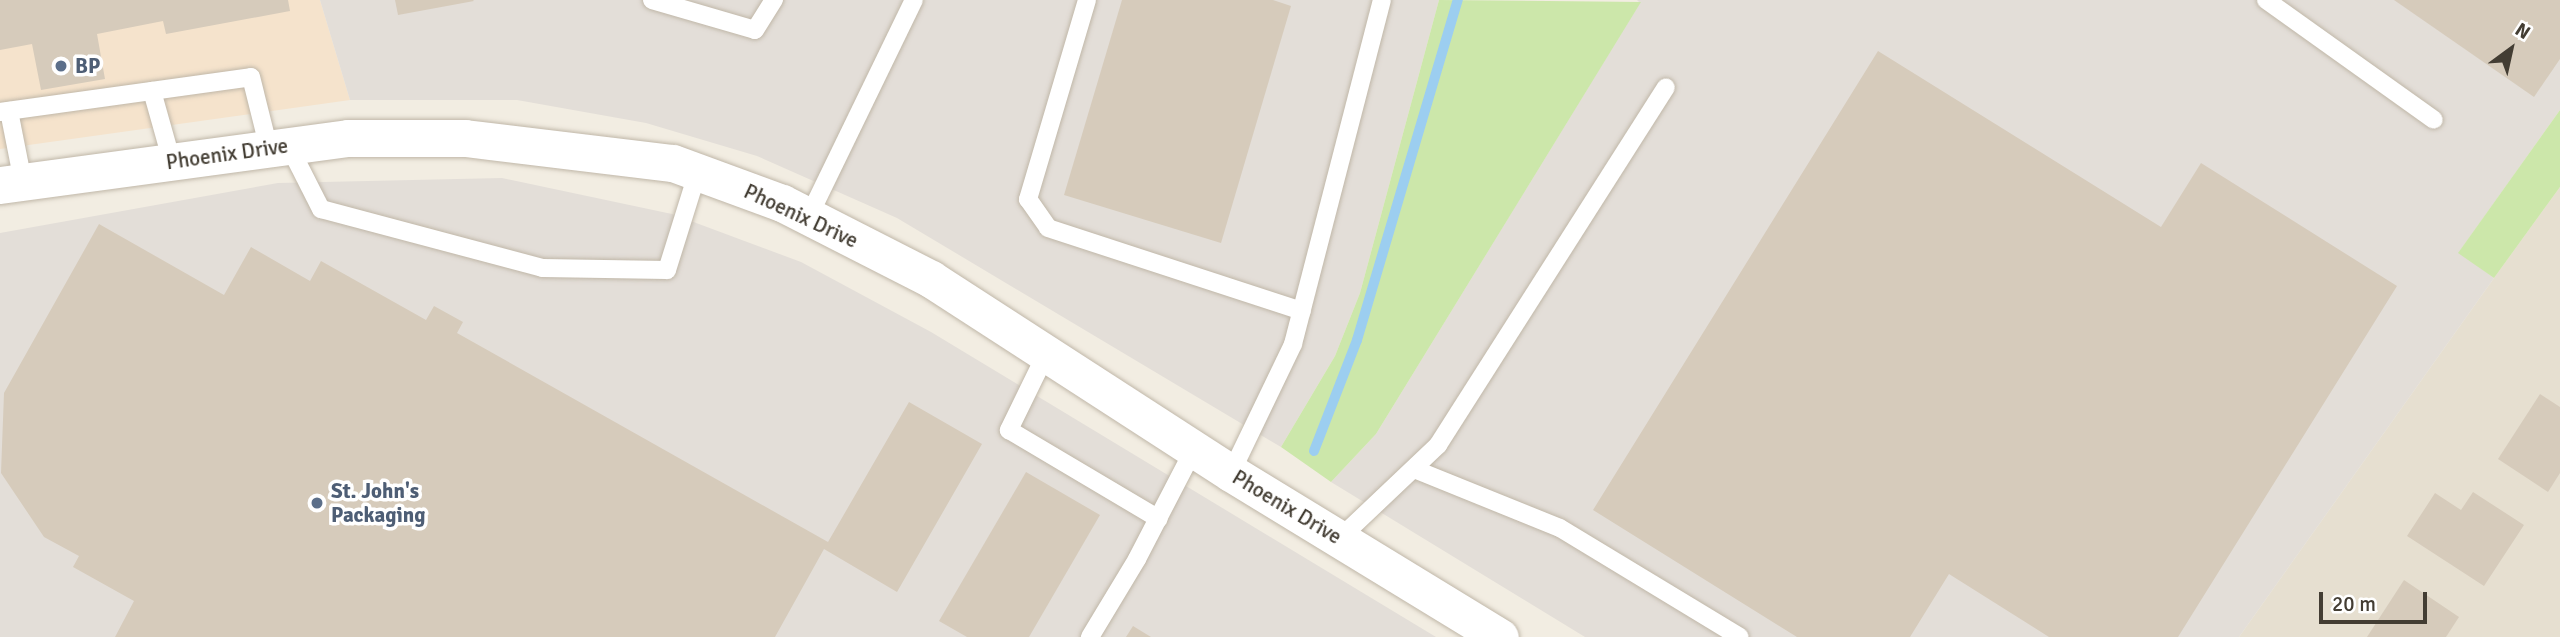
<!DOCTYPE html>
<html>
<head>
<meta charset="utf-8">
<style>
	body { margin:0 }
	#map { position:relative; width:2560px; height:637px; overflow:hidden; background:#f2ede2; font-family:Signika,sans-serif }
	div>[style] { position:absolute }
	[style*='--x'] { left:calc(var(--x)*1px); top:calc(var(--y)*1px); width:calc(var(--w)*1px); rotate:calc(var(--a)*1deg) }
	.residential>* { inset:0; background:#e6dfd0 }
	.commercial>* { inset:0; background:#f5e3cc }
	.industrial>* { inset:0; background:#e3ded8 }
	.green>* { inset:0; background:#cce7aa }
	.stream>* { height:10px; margin:-5px; padding:0 5px; transform-origin:5px; border-radius:5px; background:#9ccef0 }
	.building>* { inset:0; background:#d6cbbb }
	.roads { filter:drop-shadow(0 0 2px #c0b7a8) drop-shadow(0 0 2px #c0b7a8) }
	.lane>* { height:18px; margin:-9px; padding:0 9px; transform-origin:9px; border-radius:9px; background:#fff }
	.street>* { height:37px; margin:-18.5px; padding:0 18.5px; transform-origin:18.5px; border-radius:18.5px; background:#fff }
	.dots>* { width:19px; height:19px; translate:-50% -50%; box-sizing:border-box; border:4px solid #fff; border-radius:50% }
	span { translate:-50% -50%; white-space:nowrap; text-align:center; line-height:1.15; -webkit-text-stroke:7px #fff; paint-order:stroke }
	.service-label { font-size:21px; color:#4e5e75; font-weight:700 }
	.left { translate:0 -50%; text-align:left }
	.street-label { font-size:21px; color:#433d33 }
	.north { position:absolute; left:2476px; top:14px; width:70px; height:70px; -webkit-text-stroke:5px #fff; paint-order:stroke; rotate:33deg; font-size:19px; font-weight:700; line-height:28px; text-align:center; color:#433d33 }
	.north::after { content:''; display:block; margin:auto; width:24px; height:32px; background:#433d33; clip-path:polygon(50% 0,100% 100%,50% 72%,0 100%) }
	.scale { position:absolute; left:2319px; top:592px; width:108px; height:32px; box-sizing:border-box; border:4px solid #433d33; border-top:0; padding-left:9px; font-size:21px; line-height:24px; white-space:nowrap; color:#433d33; -webkit-text-stroke:5px #fff; paint-order:stroke }
</style>
</head>
<body>
<div id="map">
	<div class="residential">
		<i style="clip-path:polygon(2560px 187px,2560px 637px,2239px 637px,2494px 278px)"></i>
	</div>
	<div class="commercial">
		<i style="clip-path:polygon(0 0,320px 0,350px 100px,0 149px)"></i>
	</div>
	<div class="industrial">
		<i style="clip-path:polygon(320px 0,1439px 0,1360px 293px,1335px 356px,1281px 447px,897px 218px,757px 156px,646px 123px,517px 100px,350px 100px)"></i>
		<i style="clip-path:polygon(1637px 0,2560px 0,2560px 110px,2459px 252px,2494px 278px,2239px 637px,1585px 637px,1331px 482px,1376px 434px,1640px 3px)"></i>
		<i style="clip-path:polygon(502px 178px,672px 214px,801px 262px,931px 332px,1436px 637px,0 637px,0 233px,278px 183px)"></i>
	</div>
	<div class="green">
		<i style="clip-path:polygon(1439px 0,1641px 2px,1376px 434px,1331px 482px,1281px 447px,1335px 356px,1360px 293px)"></i>
		<i style="clip-path:polygon(2560px 110px,2560px 187px,2494px 278px,2458px 253px)"></i>
	</div>
	<div class="stream">
		<i style="--x:1314;--y:451;--w:119;--a:-68.8"></i>
		<i style="--x:1357;--y:340;--w:355;--a:-73.5"></i>
	</div>
	<div class="building">
		<i style="clip-path:polygon(0 0,288px 0,290px 11px,166px 34px,163px 21px,97px 34px,105px 79px,41px 90px,32px 44px,0 50px)"></i>
		<i style="clip-path:polygon(395px 0,473px 0,474px 1px,398px 15px)"></i>
		<i style="clip-path:polygon(1122px 0,1273px 0,1291px 6px,1221px 243px,1064px 195px)"></i>
		<i style="clip-path:polygon(2394px 0,2560px 0,2560px 59px,2534px 97px)"></i>
		<i style="clip-path:polygon(1878px 51px,2161px 227px,2201px 163px,2397px 286px,2178px 637px,2049px 637px,1949px 574px,1910px 637px,1797px 637px,1593px 510px)"></i>
		<i style="clip-path:polygon(99px 224px,224px 295px,251px 247px,310px 281px,321px 261px,426px 320px,434px 306px,463px 322px,457px 333px,828px 542px,909px 402px,982px 444px,897px 592px,824px 549px,775px 637px,115px 637px,134px 601px,73px 567px,79px 556px,44px 537px,1px 473px,4px 393px)"></i>
		<i style="clip-path:polygon(2540px 394px,2560px 407px,2560px 473px,2548px 492px,2498px 459px)"></i>
		<i style="clip-path:polygon(1026px 472px,1100px 515px,1029px 637px,967px 637px,939px 621px)"></i>
		<i style="clip-path:polygon(2473px 492px,2524px 525px,2484px 586px,2407px 536px,2435px 493px,2461px 510px)"></i>
		<i style="clip-path:polygon(2404px 580px,2459px 617px,2446px 637px,2367px 637px)"></i>
		<i style="clip-path:polygon(1133px 626px,1151px 637px,1126px 637px)"></i>
	</div>
	<div class="roads">
		<div class="lane">
			<i style="--x:652;--y:0;--w:107;--a:16.2"></i>
			<i style="--x:755;--y:30;--w:36;--a:-58"></i>
			<i style="--x:1087;--y:0;--w:208;--a:106.5"></i>
			<i style="--x:1028;--y:199;--w:35;--a:55"></i>
			<i style="--x:1048;--y:228;--w:267;--a:18.1"></i>
			<i style="--x:2266;--y:0;--w:206;--a:35.5"></i>
			<i style="--x:152;--y:91;--w:74;--a:74.3"></i>
			<i style="--x:9;--y:111;--w:72;--a:78.8"></i>
			<i style="--x:0;--y:112;--w:253;--a:-7.9"></i>
			<i style="--x:251;--y:77;--w:74;--a:76"></i>
			<i style="--x:289;--y:146;--w:71;--a:63.1"></i>
			<i style="--x:321;--y:209;--w:229;--a:14.9"></i>
			<i style="--x:542;--y:268;--w:125;--a:0.9"></i>
			<i style="--x:667;--y:270;--w:104;--a:-72.6"></i>
			<i style="--x:809;--y:216;--w:240;--a:-64.1"></i>
			<i style="--x:1046;--y:354;--w:85;--a:116"></i>
			<i style="--x:1009;--y:430;--w:174;--a:30.7"></i>
			<i style="--x:1414;--y:469;--w:157;--a:22"></i>
			<i style="--x:1560;--y:528;--w:210;--a:31.2"></i>
			<i style="--x:1231;--y:473;--w:143;--a:-64.3"></i>
			<i style="--x:1293;--y:344;--w:355;--a:-75.5"></i>
			<i style="--x:1339;--y:539;--w:137;--a:-43.5"></i>
			<i style="--x:1438;--y:445;--w:424;--a:-57.5"></i>
			<i style="--x:1090;--y:637;--w:91;--a:-58.9"></i>
			<i style="--x:1137;--y:559;--w:124;--a:-62.6"></i>
		</div>
		<div class="street">
			<i style="--x:0;--y:185;--w:351;--a:-7.7"></i>
			<i style="--x:348;--y:138;--w:117;--a:0"></i>
			<i style="--x:465;--y:138;--w:209;--a:6.9"></i>
			<i style="--x:673;--y:163;--w:116;--a:20.2"></i>
			<i style="--x:782;--y:203;--w:167;--a:27"></i>
			<i style="--x:931;--y:279;--w:357;--a:32.9"></i>
			<i style="--x:1231;--y:473;--w:315;--a:31.4"></i>
		</div>
	</div>
	<div class="dots">
		<i style="left:61px;top:66px;background:#5c6f8a"></i>
		<i style="left:317px;top:503px;background:#5c6f8a"></i>
	</div>
	<div class="service-label">
		<span class="left" style="left:75px;top:66px">BP</span>
		<span class="left" style="left:331px;top:503px">St. John's<br>Packaging</span>
	</div>
	<div class="street-label">
		<span style="left:227px;top:154px;rotate:-8deg">Phoenix Drive</span>
		<span style="left:801px;top:216px;rotate:25deg">Phoenix Drive</span>
		<span style="left:1287px;top:507px;rotate:31deg">Phoenix Drive</span>
	</div>
	<div class="north">N</div>
	<div class="scale">20 m</div>
</div>
</body>
</html>
